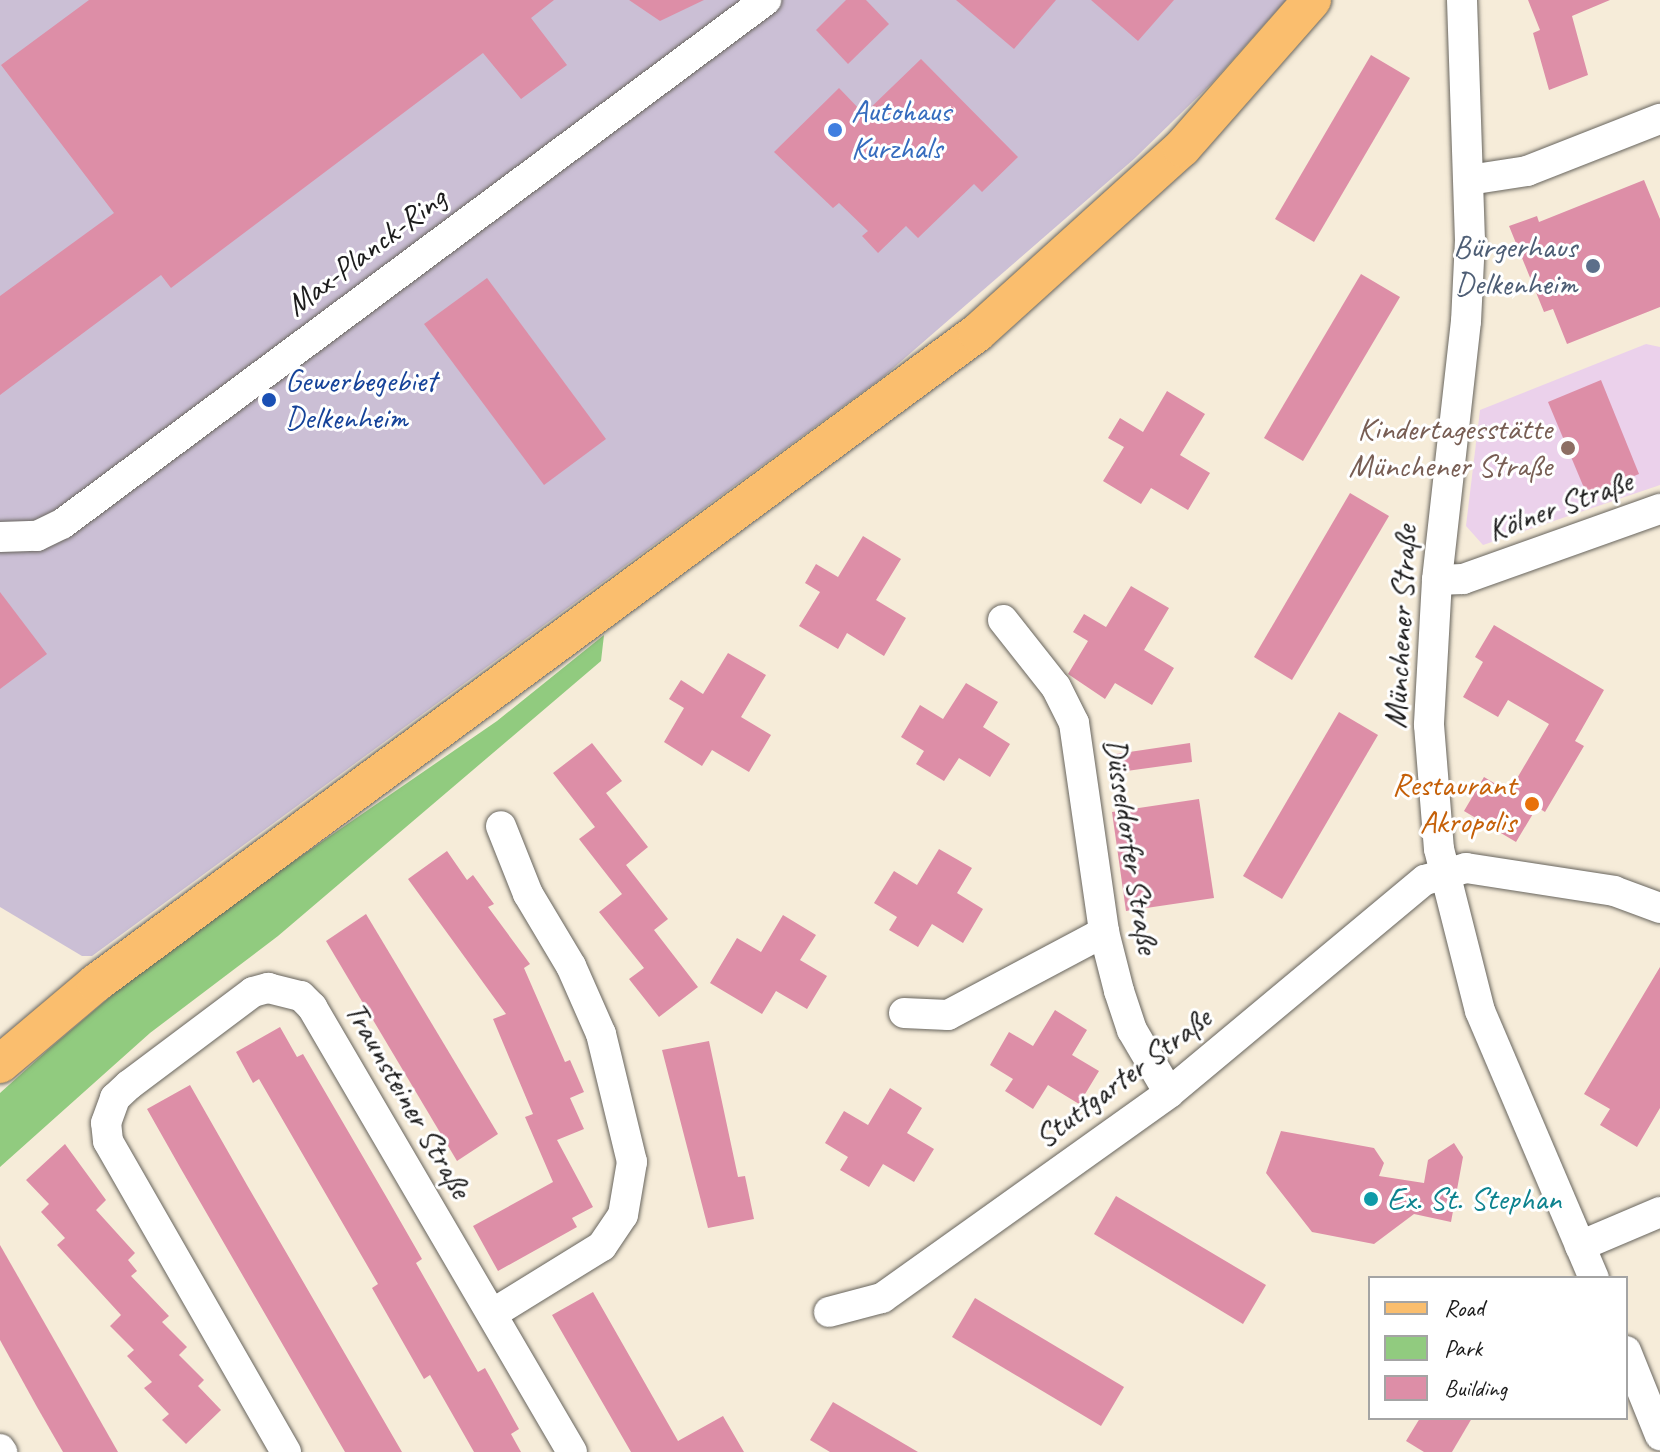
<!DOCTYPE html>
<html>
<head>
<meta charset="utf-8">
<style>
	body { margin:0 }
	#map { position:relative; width:1660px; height:1452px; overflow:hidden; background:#f6ecd9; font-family:Caveat,sans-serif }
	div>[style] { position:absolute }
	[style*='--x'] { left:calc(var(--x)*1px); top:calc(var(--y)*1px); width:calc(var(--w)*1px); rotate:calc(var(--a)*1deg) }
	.built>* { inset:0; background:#ebd1eb }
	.industrial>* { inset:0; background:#cbbfd5 }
	.green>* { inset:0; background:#91cb7f }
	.building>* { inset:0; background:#dd8ea7 }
	.roads { filter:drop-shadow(0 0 2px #68655e) drop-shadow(0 0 2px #68655e) }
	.minor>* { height:30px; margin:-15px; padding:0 15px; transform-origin:15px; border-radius:15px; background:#fff }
	.major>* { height:38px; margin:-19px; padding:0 19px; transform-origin:19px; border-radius:19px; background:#fabe6e }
	.dots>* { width:22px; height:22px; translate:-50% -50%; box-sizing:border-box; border:4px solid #fff; border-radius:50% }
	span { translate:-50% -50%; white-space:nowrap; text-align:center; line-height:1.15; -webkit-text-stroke:6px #fff; paint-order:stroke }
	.shop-label { font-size:32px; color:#366cbe }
	.left { translate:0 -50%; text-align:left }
	.service-label { font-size:32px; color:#4e5e75 }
	.right { translate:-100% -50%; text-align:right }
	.street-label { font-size:32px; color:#1c1c1c }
	.transit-label { font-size:32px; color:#164399 }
	.education-label { font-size:32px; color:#785e54 }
	.food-label { font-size:32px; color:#c56008 }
	.culture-label { font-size:32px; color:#0d838f }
	.legend { position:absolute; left:1368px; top:1276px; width:260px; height:144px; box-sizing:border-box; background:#fff; border:2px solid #a4a4a4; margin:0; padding:10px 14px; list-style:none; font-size:24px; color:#1c1c1c }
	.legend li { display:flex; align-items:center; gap:16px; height:40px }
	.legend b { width:40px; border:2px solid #a4a4a4 }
</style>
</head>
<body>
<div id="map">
	<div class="built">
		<i style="clip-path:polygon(1646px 344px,1660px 347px,1660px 485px,1483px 545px,1466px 526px,1480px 410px)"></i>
	</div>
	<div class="industrial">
		<i style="clip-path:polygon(0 0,1286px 0,1211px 84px,1134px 159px,883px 377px,92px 956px,82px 956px,0 907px)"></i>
	</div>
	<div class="green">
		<i style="clip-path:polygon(604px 635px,601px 661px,278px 936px,150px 1033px,0 1167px,0 1093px,49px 1049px,165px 950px,497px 721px)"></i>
	</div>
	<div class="building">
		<i style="clip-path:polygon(89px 0,554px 0,531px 18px,567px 65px,521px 99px,483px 53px,171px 288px,161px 275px,0 395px,0 296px,114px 213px,1px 65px)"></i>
		<i style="clip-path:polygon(629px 0,704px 0,660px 21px)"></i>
		<i style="clip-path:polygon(846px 0,866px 0,889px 24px,848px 64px,816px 30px)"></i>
		<i style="clip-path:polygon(956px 0,1056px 0,1014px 49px)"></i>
		<i style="clip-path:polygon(1091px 0,1174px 0,1138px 41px)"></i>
		<i style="clip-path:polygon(1528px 0,1610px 0,1572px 16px,1588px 75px,1549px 90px,1533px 33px,1540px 30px)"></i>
		<i style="clip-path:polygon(1371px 55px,1410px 78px,1314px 242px,1275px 219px)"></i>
		<i style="clip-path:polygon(921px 59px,1018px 157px,982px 192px,974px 184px,918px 238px,906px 226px,878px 253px,862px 236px,868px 231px,839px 203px,833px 208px,774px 152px,839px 88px,864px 114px)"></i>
		<i style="clip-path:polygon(1644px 180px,1660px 219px,1660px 307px,1567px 344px,1553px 309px,1544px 312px,1509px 226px,1537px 216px,1539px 222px)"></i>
		<i style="clip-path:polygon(1361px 274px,1400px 297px,1303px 461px,1264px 438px)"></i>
		<i style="clip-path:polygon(487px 278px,606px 439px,544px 485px,424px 324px)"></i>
		<i style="clip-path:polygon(1601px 380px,1639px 474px,1587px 495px,1548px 402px)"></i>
		<i style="clip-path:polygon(1167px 391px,1205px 414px,1180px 455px,1210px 473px,1188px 510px,1151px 488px,1141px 504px,1103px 481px,1124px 447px,1108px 438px,1120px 418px,1143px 432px)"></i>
		<i style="clip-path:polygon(1350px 493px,1389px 516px,1292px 680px,1254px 657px)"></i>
		<i style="clip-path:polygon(863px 536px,901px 559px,876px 600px,906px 618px,884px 656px,847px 633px,838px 649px,799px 626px,820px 592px,805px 583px,816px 564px,838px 577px)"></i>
		<i style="clip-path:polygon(1131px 586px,1169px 608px,1144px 650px,1174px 668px,1152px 705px,1115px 683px,1105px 699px,1068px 674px,1088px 641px,1073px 632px,1084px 614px,1106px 627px)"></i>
		<i style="clip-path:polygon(0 592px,47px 654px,0 689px)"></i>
		<i style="clip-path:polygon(1494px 625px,1604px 690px,1575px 741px,1584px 746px,1545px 812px,1537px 807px,1516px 842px,1464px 811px,1484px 777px,1509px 792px,1549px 724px,1508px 700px,1498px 717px,1463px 697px,1483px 662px,1475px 657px)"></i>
		<i style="clip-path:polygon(728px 653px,766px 675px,741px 717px,771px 735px,749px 772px,712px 750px,702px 766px,664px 742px,684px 708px,669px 699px,681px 680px,703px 694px)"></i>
		<i style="clip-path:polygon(966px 683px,998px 702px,983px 727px,1010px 744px,990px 777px,959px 758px,944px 781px,916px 764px,924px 751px,901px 737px,920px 705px,943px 719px)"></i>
		<i style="clip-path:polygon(1339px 712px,1378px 735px,1282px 899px,1243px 876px)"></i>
		<i style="clip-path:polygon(592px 743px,622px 781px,606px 793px,648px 847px,626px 865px,668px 919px,654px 930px,698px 987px,659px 1017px,629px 979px,644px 968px,599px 912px,622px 894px,579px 839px,595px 827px,553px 773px)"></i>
		<i style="clip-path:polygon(1190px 743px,1192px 762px,1112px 773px,1109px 755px)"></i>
		<i style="clip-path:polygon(1199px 799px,1214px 898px,1126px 911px,1112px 812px)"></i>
		<i style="clip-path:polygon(939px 849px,972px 868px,957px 893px,983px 909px,963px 943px,932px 924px,918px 947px,889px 930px,897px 917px,874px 903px,894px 871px,917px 885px)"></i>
		<i style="clip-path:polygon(447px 851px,467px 880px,473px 875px,494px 904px,488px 907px,530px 964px,524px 968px,565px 1062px,570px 1060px,584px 1092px,570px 1098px,584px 1129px,557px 1140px,593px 1207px,572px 1218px,577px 1227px,498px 1271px,473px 1226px,553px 1182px,525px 1117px,533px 1114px,493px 1019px,506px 1014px,408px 879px)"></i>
		<i style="clip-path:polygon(366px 914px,498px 1134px,457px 1161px,326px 941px)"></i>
		<i style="clip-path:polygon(783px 915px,816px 935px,800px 960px,827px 976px,807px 1009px,776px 991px,762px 1014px,710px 983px,737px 938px,761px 952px)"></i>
		<i style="clip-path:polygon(1660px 967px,1660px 1108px,1637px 1147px,1600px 1125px,1610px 1109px,1584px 1094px)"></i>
		<i style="clip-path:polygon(1055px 1010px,1087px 1030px,1072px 1055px,1099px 1071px,1079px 1104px,1048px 1085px,1033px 1109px,1005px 1091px,1013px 1079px,990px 1065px,1009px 1032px,1033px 1046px)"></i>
		<i style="clip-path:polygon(280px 1027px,297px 1057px,303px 1054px,387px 1198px,422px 1259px,416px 1263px,478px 1372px,485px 1368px,519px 1429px,511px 1434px,521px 1452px,474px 1452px,430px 1375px,424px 1379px,372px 1288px,378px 1284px,259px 1079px,253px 1083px,236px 1052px)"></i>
		<i style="clip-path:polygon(709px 1041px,738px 1177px,745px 1176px,754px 1219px,708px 1228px,662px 1050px)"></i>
		<i style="clip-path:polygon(190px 1085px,247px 1185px,402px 1452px,345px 1452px,181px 1169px,147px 1109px)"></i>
		<i style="clip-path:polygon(890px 1088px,922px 1108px,907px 1133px,934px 1149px,914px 1182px,883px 1164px,869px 1187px,840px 1170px,848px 1157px,825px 1143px,844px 1111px,868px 1125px)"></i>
		<i style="clip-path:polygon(1281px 1131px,1374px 1148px,1384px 1163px,1379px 1176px,1424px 1183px,1428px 1160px,1454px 1143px,1463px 1157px,1451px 1222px,1414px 1214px,1374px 1244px,1312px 1232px,1266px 1173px)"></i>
		<i style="clip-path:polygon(65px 1144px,106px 1200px,96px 1210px,135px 1253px,128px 1260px,137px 1271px,131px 1276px,169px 1316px,162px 1322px,187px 1347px,179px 1355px,204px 1380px,198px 1386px,221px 1410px,186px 1444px,162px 1420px,169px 1414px,144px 1388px,152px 1382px,127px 1356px,134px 1350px,110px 1326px,121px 1315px,57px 1245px,65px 1238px,41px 1212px,49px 1204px,26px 1180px)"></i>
		<i style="clip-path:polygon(1116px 1196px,1266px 1285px,1243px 1324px,1094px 1234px)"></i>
		<i style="clip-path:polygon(0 1245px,56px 1343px,118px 1452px,63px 1452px,37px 1407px,0 1340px)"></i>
		<i style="clip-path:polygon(593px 1292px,678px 1441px,723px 1416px,744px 1452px,631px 1452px,552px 1315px)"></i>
		<i style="clip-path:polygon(975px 1298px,1124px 1387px,1101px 1426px,952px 1337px)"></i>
		<i style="clip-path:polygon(833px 1402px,918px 1452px,830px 1452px,810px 1440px)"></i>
		<i style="clip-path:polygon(1420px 1418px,1472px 1418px,1452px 1452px,1424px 1452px,1406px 1441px)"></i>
	</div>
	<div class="roads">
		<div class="minor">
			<i style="--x:1462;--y:0;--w:240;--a:88.1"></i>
			<i style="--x:1470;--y:240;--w:81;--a:92.8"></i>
			<i style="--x:1466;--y:321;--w:261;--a:96.4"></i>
			<i style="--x:1437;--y:580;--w:145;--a:93.2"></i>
			<i style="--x:1429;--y:725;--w:124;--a:85.4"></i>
			<i style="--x:1439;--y:849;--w:167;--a:75.8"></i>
			<i style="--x:1480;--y:1011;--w:290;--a:66.9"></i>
			<i style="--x:1469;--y:180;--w:59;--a:-8.8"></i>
			<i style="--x:1527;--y:171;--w:143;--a:-21.4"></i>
			<i style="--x:0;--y:537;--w:37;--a:-2"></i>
			<i style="--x:37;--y:536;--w:28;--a:-26"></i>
			<i style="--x:62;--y:524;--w:878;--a:-36.66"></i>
			<i style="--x:1437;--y:580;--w:26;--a:-2"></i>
			<i style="--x:1463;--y:579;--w:209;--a:-19.6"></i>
			<i style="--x:1003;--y:620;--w:85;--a:51.7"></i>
			<i style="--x:1056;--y:687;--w:40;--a:63.4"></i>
			<i style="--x:1074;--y:723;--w:211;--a:81.8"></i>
			<i style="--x:1104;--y:932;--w:61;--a:75.7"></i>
			<i style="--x:1119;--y:991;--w:41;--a:71.6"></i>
			<i style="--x:1132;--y:1030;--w:73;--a:59.6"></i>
			<i style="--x:904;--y:1013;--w:44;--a:2.6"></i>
			<i style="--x:948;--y:1015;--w:177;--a:-28"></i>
			<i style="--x:1580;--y:1246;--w:87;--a:-23"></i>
			<i style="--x:829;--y:1312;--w:55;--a:-14.8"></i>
			<i style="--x:882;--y:1298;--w:353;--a:-35.5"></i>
			<i style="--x:1169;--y:1093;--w:333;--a:-39.8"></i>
			<i style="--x:1425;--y:880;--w:43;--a:-16.3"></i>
			<i style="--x:1466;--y:868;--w:150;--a:8.8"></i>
			<i style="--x:1614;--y:891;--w:49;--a:20.3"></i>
			<i style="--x:492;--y:1314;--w:129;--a:-31.7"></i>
			<i style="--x:602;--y:1246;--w:37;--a:-56"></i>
			<i style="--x:623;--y:1215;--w:54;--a:-80.4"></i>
			<i style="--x:632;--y:1162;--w:132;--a:-103.6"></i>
			<i style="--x:601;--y:1034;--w:74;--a:-113.8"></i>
			<i style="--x:571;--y:966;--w:84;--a:-120.8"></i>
			<i style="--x:528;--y:894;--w:73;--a:-111.7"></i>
			<i style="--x:1626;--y:1351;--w:91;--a:68"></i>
			<i style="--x:0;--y:1449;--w:4;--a:56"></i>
			<i style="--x:286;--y:1452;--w:358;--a:-119.8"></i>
			<i style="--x:108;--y:1141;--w:18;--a:-96"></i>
			<i style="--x:106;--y:1123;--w:27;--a:-70"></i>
			<i style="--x:115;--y:1098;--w:19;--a:-43"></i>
			<i style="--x:129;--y:1085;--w:155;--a:-36.9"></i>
			<i style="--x:253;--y:992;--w:16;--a:-15"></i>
			<i style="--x:268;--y:988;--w:34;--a:14"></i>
			<i style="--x:301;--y:996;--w:16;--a:45"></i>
			<i style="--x:312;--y:1007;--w:515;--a:59.7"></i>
		</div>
		<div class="major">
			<i style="--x:0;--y:1064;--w:126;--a:-40.2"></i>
			<i style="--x:96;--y:983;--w:1095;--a:-36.42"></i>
			<i style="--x:977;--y:333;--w:276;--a:-42.1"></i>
			<i style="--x:1182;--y:148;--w:197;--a:-48.7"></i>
		</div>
	</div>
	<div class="dots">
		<i style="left:835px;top:130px;background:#3f7fe0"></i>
		<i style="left:1593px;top:266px;background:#5c6f8a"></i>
		<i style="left:269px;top:400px;background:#1a4fb4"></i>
		<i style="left:1568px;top:448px;background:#8d6e63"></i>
		<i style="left:1532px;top:804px;background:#e8710a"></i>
		<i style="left:1371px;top:1199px;background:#0f9aa8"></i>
	</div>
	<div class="shop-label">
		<span class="left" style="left:851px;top:130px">Autohaus<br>Kurzhals</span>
	</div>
	<div class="service-label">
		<span class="right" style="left:1577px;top:266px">Bürgerhaus<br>Delkenheim</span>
	</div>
	<div class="street-label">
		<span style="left:366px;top:252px;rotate:-37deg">Max-Planck-Ring</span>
		<span style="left:1560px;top:506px;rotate:-20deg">Kölner Straße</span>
		<span style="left:1401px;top:627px;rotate:-87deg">Münchener Straße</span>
		<span style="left:1131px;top:846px;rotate:81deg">Düsseldorfer Straße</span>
		<span style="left:1123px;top:1078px;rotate:-37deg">Stuttgarter Straße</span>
		<span style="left:408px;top:1100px;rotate:60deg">Traunsteiner Straße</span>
	</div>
	<div class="transit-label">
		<span class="left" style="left:285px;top:400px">Gewerbegebiet<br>Delkenheim</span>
	</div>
	<div class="education-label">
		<span class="right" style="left:1552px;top:448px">Kindertagesstätte<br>Münchener Straße</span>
	</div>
	<div class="food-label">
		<span class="right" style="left:1516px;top:804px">Restaurant<br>Akropolis</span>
	</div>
	<div class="culture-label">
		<span class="left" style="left:1387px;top:1199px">Ex. St. Stephan</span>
	</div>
	<ul class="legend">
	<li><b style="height:10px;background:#fabe6e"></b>Road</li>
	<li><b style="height:22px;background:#91cb7f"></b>Park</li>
	<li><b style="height:22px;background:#dd8ea7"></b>Building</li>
	</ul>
</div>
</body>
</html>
